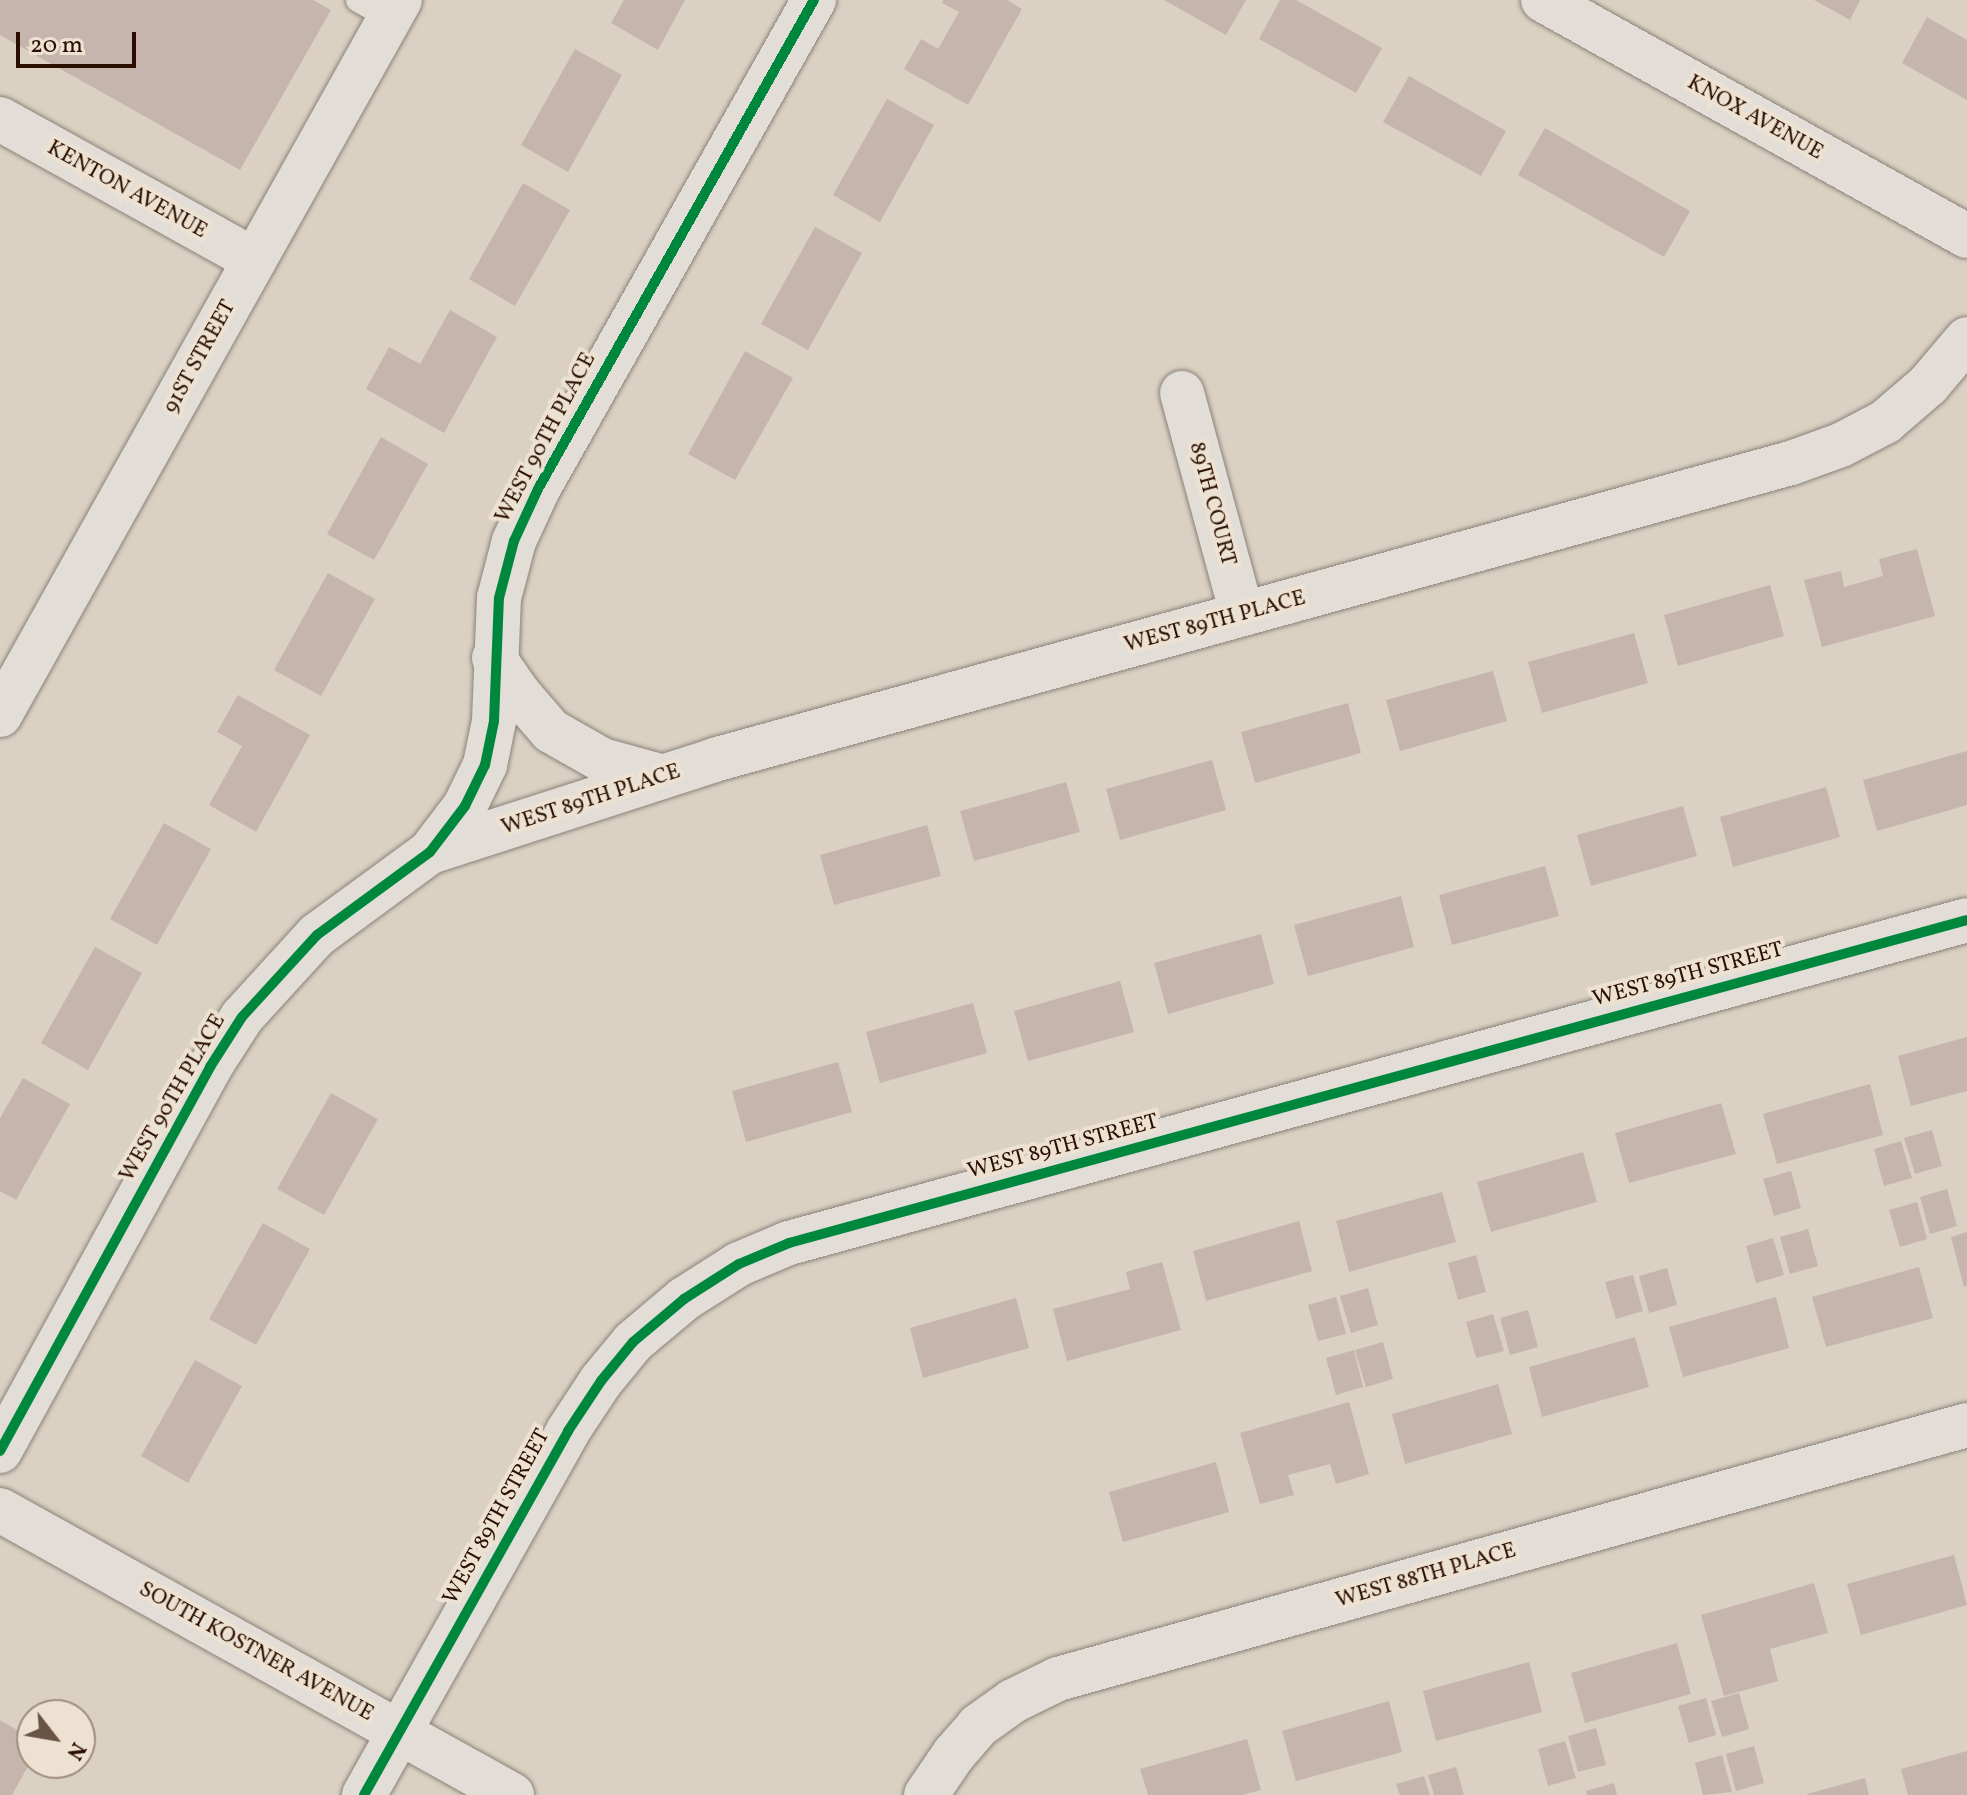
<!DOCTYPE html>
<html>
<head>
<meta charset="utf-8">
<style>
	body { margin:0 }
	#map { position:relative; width:1967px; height:1795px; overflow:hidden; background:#dad1c3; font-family:Vollkorn,serif }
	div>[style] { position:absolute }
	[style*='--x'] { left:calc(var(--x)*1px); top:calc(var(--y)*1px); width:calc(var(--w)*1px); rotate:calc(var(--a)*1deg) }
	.building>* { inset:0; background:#c6b5ad }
	.roads { filter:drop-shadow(0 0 2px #8b8279) drop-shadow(0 0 2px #8b8279) }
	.lane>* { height:24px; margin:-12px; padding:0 12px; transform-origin:12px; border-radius:12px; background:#e2ded7 }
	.street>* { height:44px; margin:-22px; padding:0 22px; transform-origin:22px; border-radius:22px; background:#e2ded7 }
	.cycleway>* { height:10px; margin:-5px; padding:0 5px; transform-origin:5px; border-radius:5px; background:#00873e }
	span { translate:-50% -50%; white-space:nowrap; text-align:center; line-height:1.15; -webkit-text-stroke:8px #ede2d2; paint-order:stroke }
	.street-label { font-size:22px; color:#2a0f00 }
	.north { position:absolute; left:16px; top:1699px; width:80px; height:80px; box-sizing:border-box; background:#ede2d2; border:2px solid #9f8e7e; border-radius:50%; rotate:121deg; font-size:22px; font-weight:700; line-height:32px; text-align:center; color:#2a0f00 }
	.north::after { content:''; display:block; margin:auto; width:28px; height:36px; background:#685344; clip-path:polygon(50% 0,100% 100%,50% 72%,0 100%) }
	.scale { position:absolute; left:16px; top:32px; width:120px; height:36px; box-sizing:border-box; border:4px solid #2a0f00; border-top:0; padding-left:10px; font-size:24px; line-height:28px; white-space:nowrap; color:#2a0f00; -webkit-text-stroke:6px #ede2d2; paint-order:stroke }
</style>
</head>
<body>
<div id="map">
	<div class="building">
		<i style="clip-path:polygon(0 0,313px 0,331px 10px,240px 170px,0 35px)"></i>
		<i style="clip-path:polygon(624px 0,685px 0,658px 50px,611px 23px)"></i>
		<i style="clip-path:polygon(943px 0,1007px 0,1022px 9px,968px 105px,904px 69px,921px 39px,938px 49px,959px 12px,942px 3px)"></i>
		<i style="clip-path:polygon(1164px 0,1246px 0,1226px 35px)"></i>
		<i style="clip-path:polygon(1280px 0,1296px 0,1382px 48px,1356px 93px,1259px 39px)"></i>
		<i style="clip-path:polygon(1814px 0,1860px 0,1850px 20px)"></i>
		<i style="clip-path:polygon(1927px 17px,1967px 40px,1967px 100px,1902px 63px)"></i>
		<i style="clip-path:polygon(575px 49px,622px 75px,568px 172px,521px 145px)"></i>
		<i style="clip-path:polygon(1409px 76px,1506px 131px,1481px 176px,1383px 122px)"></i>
		<i style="clip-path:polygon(887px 99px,934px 125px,880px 222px,833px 195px)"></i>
		<i style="clip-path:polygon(1545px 128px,1690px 211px,1664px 257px,1518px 175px)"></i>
		<i style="clip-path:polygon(523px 183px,570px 210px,515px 306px,469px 279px)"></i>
		<i style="clip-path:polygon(815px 227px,862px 253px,808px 350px,761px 324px)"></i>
		<i style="clip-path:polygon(450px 310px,497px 337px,444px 433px,366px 389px,389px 347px,420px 364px)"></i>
		<i style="clip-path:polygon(745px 351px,793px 378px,735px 480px,688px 454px)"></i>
		<i style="clip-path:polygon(381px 437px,428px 464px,374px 560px,327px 534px)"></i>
		<i style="clip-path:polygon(1917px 549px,1935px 616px,1822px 647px,1804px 580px,1841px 571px,1844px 587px,1883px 576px,1879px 559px)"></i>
		<i style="clip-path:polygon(328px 573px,375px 599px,321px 696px,274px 670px)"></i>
		<i style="clip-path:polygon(1770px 585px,1784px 636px,1678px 666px,1664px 615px)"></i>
		<i style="clip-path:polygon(1634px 633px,1648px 683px,1542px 713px,1528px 662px)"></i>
		<i style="clip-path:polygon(1493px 671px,1507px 721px,1400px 751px,1386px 700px)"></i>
		<i style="clip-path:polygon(238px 695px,310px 735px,256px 832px,209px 805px,242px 746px,217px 732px)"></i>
		<i style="clip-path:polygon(1348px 703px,1361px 753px,1255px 783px,1241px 732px)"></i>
		<i style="clip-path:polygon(1967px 751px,1967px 805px,1877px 831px,1863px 780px)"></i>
		<i style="clip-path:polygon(1212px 760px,1226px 810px,1120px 840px,1106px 789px)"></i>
		<i style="clip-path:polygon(1066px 782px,1080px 832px,974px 861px,960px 811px)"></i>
		<i style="clip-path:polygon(1826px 787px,1840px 837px,1733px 867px,1720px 817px)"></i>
		<i style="clip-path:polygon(1683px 806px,1697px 856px,1591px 886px,1577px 835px)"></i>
		<i style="clip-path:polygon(164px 823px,211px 849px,157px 945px,110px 919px)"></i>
		<i style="clip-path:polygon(927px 825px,941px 876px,834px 905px,820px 855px)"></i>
		<i style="clip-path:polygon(1545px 866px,1559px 916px,1452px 945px,1439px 895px)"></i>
		<i style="clip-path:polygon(1401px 896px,1414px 947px,1308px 976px,1294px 925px)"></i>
		<i style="clip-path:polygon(1261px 934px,1274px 984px,1168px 1014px,1154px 963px)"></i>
		<i style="clip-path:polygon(95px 947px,142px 973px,88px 1070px,41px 1043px)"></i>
		<i style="clip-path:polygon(1120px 981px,1134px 1032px,1028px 1061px,1014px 1011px)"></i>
		<i style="clip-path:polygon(973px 1003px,987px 1053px,880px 1083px,866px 1032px)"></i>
		<i style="clip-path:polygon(1967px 1037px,1967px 1091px,1911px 1106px,1898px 1056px)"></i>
		<i style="clip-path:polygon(838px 1062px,852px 1112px,746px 1142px,732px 1091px)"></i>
		<i style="clip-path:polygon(23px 1078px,70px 1104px,16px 1200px,0 1191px,0 1118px)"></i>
		<i style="clip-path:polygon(1870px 1084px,1883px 1135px,1777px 1164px,1763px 1114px)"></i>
		<i style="clip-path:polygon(331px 1093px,378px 1119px,324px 1215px,277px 1189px)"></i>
		<i style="clip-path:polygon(1721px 1103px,1736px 1154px,1629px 1183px,1615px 1133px)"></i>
		<i style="clip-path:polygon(1932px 1130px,1942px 1166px,1915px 1174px,1904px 1138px)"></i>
		<i style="clip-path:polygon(1901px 1141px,1912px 1178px,1884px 1186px,1874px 1149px)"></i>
		<i style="clip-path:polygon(1583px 1152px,1597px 1202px,1491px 1232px,1477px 1182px)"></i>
		<i style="clip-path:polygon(1791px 1171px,1801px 1208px,1774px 1216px,1763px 1179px)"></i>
		<i style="clip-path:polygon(1947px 1189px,1957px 1226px,1930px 1234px,1920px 1197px)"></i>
		<i style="clip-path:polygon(1442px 1192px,1456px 1242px,1349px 1272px,1336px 1221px)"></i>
		<i style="clip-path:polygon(1917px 1202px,1927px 1239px,1900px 1247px,1889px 1210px)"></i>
		<i style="clip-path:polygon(1299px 1221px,1312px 1271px,1206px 1301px,1193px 1251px)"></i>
		<i style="clip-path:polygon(263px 1223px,310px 1249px,256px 1345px,209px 1319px)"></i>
		<i style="clip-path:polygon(1808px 1229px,1818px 1266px,1790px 1274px,1780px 1237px)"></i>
		<i style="clip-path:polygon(1967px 1232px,1967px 1286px,1964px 1287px,1951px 1237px)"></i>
		<i style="clip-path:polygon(1773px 1238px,1784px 1275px,1756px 1283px,1746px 1246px)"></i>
		<i style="clip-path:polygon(1476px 1255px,1486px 1292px,1458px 1300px,1448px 1263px)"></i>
		<i style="clip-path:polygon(1162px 1262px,1181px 1330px,1067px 1361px,1053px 1309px,1130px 1289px,1126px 1272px)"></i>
		<i style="clip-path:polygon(1919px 1267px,1933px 1318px,1826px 1347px,1812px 1297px)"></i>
		<i style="clip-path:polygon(1667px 1268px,1677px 1305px,1649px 1313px,1639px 1276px)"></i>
		<i style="clip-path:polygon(1633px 1275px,1643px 1311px,1616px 1319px,1605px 1282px)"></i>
		<i style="clip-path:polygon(1368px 1288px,1378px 1325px,1351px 1333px,1340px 1296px)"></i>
		<i style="clip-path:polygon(1336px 1297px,1346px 1334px,1318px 1341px,1308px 1305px)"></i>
		<i style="clip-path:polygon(1776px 1297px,1789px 1348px,1683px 1377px,1669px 1327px)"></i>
		<i style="clip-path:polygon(1016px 1298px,1029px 1348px,923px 1378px,910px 1328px)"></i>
		<i style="clip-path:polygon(1528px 1310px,1538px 1347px,1510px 1355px,1500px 1318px)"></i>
		<i style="clip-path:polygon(1493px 1314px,1504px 1351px,1476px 1358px,1466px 1322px)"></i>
		<i style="clip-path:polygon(1635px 1337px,1649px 1387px,1542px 1417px,1529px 1367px)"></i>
		<i style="clip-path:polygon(1383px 1342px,1393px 1379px,1366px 1387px,1355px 1350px)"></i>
		<i style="clip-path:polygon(1354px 1350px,1363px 1387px,1336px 1395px,1326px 1358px)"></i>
		<i style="clip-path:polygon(195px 1360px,242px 1386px,188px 1483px,141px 1456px)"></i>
		<i style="clip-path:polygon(1498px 1384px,1512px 1434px,1405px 1464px,1392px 1414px)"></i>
		<i style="clip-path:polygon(1349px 1402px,1369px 1474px,1336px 1484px,1330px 1464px,1288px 1475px,1294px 1495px,1260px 1504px,1240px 1433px)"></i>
		<i style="clip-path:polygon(1216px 1462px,1229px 1512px,1123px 1542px,1109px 1492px)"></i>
		<i style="clip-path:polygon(1954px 1555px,1967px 1605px,1861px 1635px,1847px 1584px)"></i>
		<i style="clip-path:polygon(1814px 1583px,1828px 1633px,1770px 1649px,1778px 1681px,1724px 1696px,1701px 1615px)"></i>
		<i style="clip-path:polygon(1677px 1643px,1691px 1694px,1585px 1723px,1571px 1673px)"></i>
		<i style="clip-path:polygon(1529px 1662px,1542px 1712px,1436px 1741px,1423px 1691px)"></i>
		<i style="clip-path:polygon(1739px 1693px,1749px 1729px,1722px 1737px,1711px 1701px)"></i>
		<i style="clip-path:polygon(1706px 1698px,1716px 1735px,1689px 1743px,1678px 1706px)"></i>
		<i style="clip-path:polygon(1389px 1701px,1402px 1752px,1296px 1781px,1282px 1731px)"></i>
		<i style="clip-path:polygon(0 1720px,32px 1739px,32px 1759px,12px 1795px,0 1795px)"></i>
		<i style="clip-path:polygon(1596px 1728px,1606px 1765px,1578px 1772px,1568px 1736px)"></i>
		<i style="clip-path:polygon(1247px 1739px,1261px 1790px,1242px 1795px,1148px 1795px,1140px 1769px)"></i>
		<i style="clip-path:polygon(1565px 1741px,1576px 1778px,1548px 1786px,1538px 1749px)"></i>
		<i style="clip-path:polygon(1754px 1746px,1764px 1783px,1736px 1791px,1726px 1754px)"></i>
		<i style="clip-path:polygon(1967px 1751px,1967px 1795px,1908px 1795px,1901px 1769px)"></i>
		<i style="clip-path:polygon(1722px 1755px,1732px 1792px,1703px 1795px,1695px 1763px)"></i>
		<i style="clip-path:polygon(1456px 1767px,1464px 1795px,1434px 1795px,1428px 1775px)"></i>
		<i style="clip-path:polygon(1424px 1776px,1430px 1795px,1400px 1795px,1396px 1784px)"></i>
		<i style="clip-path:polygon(1865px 1778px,1869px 1795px,1807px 1795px,1807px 1794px)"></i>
		<i style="clip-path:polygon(1614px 1783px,1617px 1795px,1587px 1795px,1586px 1791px)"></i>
	</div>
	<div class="roads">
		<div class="lane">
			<i style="--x:358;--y:0;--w:37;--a:29"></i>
		</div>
		<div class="street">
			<i style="--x:1543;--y:0;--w:485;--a:29.1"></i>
			<i style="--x:0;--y:119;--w:291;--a:29"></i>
			<i style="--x:1182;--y:393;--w:229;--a:74.8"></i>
			<i style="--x:494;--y:658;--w:44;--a:55.2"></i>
			<i style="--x:519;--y:694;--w:49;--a:49.1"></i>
			<i style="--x:551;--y:731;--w:59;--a:29.6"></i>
			<i style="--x:602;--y:760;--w:60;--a:15.4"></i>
			<i style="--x:0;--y:715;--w:819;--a:-60.78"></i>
			<i style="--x:430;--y:852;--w:299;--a:-17.9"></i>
			<i style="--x:714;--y:760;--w:1117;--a:-15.42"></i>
			<i style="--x:1791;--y:463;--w:53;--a:-19.8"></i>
			<i style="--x:1841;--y:445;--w:50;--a:-27.6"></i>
			<i style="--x:1885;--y:422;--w:57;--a:-40.7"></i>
			<i style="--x:1928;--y:385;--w:60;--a:-49.7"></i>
			<i style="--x:0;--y:1451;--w:438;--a:-61.3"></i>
			<i style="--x:210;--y:1067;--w:59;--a:-57.4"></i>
			<i style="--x:242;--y:1017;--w:111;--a:-47.6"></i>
			<i style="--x:317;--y:935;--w:140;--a:-36.3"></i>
			<i style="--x:430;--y:852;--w:58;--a:-52.7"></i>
			<i style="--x:465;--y:806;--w:46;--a:-64"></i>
			<i style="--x:485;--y:765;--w:45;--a:-78.4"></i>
			<i style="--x:494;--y:721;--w:123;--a:-87.7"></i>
			<i style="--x:499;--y:598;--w:59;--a:-75.3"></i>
			<i style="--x:514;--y:541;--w:57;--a:-65.2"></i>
			<i style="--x:538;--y:489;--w:562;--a:-60.56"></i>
			<i style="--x:0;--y:1510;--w:586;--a:29.1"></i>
			<i style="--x:364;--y:1795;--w:417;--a:-60.7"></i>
			<i style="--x:568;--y:1431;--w:60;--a:-56.6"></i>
			<i style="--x:601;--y:1381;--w:50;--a:-50.6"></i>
			<i style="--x:633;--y:1342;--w:67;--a:-40.1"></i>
			<i style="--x:684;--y:1299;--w:65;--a:-32.5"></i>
			<i style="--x:739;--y:1264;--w:54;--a:-22.8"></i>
			<i style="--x:789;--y:1243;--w:1221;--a:-15.33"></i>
			<i style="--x:926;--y:1795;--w:50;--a:-55.7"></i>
			<i style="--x:954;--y:1754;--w:37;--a:-49"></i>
			<i style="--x:978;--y:1726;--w:43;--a:-35.5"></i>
			<i style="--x:1013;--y:1701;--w:50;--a:-26.1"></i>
			<i style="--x:1058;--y:1679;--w:944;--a:-15.61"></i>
		</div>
	</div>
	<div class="cycleway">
		<i style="--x:0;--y:1451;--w:438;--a:-61.3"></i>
		<i style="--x:210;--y:1067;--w:59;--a:-57.4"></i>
		<i style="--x:242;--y:1017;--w:111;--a:-47.6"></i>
		<i style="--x:317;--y:935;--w:140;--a:-36.3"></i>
		<i style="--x:430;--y:852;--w:58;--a:-52.7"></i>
		<i style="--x:465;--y:806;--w:46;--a:-64"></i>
		<i style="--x:485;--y:765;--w:45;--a:-78.4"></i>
		<i style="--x:494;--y:721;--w:123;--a:-87.7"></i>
		<i style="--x:499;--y:598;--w:59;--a:-75.3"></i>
		<i style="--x:514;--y:541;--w:57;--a:-65.2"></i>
		<i style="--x:538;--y:489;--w:562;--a:-60.56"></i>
		<i style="--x:364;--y:1795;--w:417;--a:-60.7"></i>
		<i style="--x:568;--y:1431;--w:60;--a:-56.6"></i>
		<i style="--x:601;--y:1381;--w:50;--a:-50.6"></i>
		<i style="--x:633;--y:1342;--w:67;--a:-40.1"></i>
		<i style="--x:684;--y:1299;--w:65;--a:-32.5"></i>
		<i style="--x:739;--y:1264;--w:54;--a:-22.8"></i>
		<i style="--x:789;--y:1243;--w:1221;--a:-15.33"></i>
	</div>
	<div class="street-label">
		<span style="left:1755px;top:118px;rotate:29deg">KNOX AVENUE</span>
		<span style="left:127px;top:190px;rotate:29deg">KENTON AVENUE</span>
		<span style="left:200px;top:357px;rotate:-61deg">91ST STREET</span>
		<span style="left:546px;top:438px;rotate:-62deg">WEST 90TH PLACE</span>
		<span style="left:1212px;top:504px;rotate:75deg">89TH COURT</span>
		<span style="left:1215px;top:622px;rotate:-15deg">WEST 89TH PLACE</span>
		<span style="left:591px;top:800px;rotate:-18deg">WEST 89TH PLACE</span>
		<span style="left:1688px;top:975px;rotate:-15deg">WEST 89TH STREET</span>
		<span style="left:173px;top:1098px;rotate:-60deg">WEST 90TH PLACE</span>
		<span style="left:1063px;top:1147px;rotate:-15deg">WEST 89TH STREET</span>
		<span style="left:497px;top:1517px;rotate:-61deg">WEST 89TH STREET</span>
		<span style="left:1426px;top:1576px;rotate:-16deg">WEST 88TH PLACE</span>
		<span style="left:256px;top:1652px;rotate:29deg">SOUTH KOSTNER AVENUE</span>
	</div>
	<div class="north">N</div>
	<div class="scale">20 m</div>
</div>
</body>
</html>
